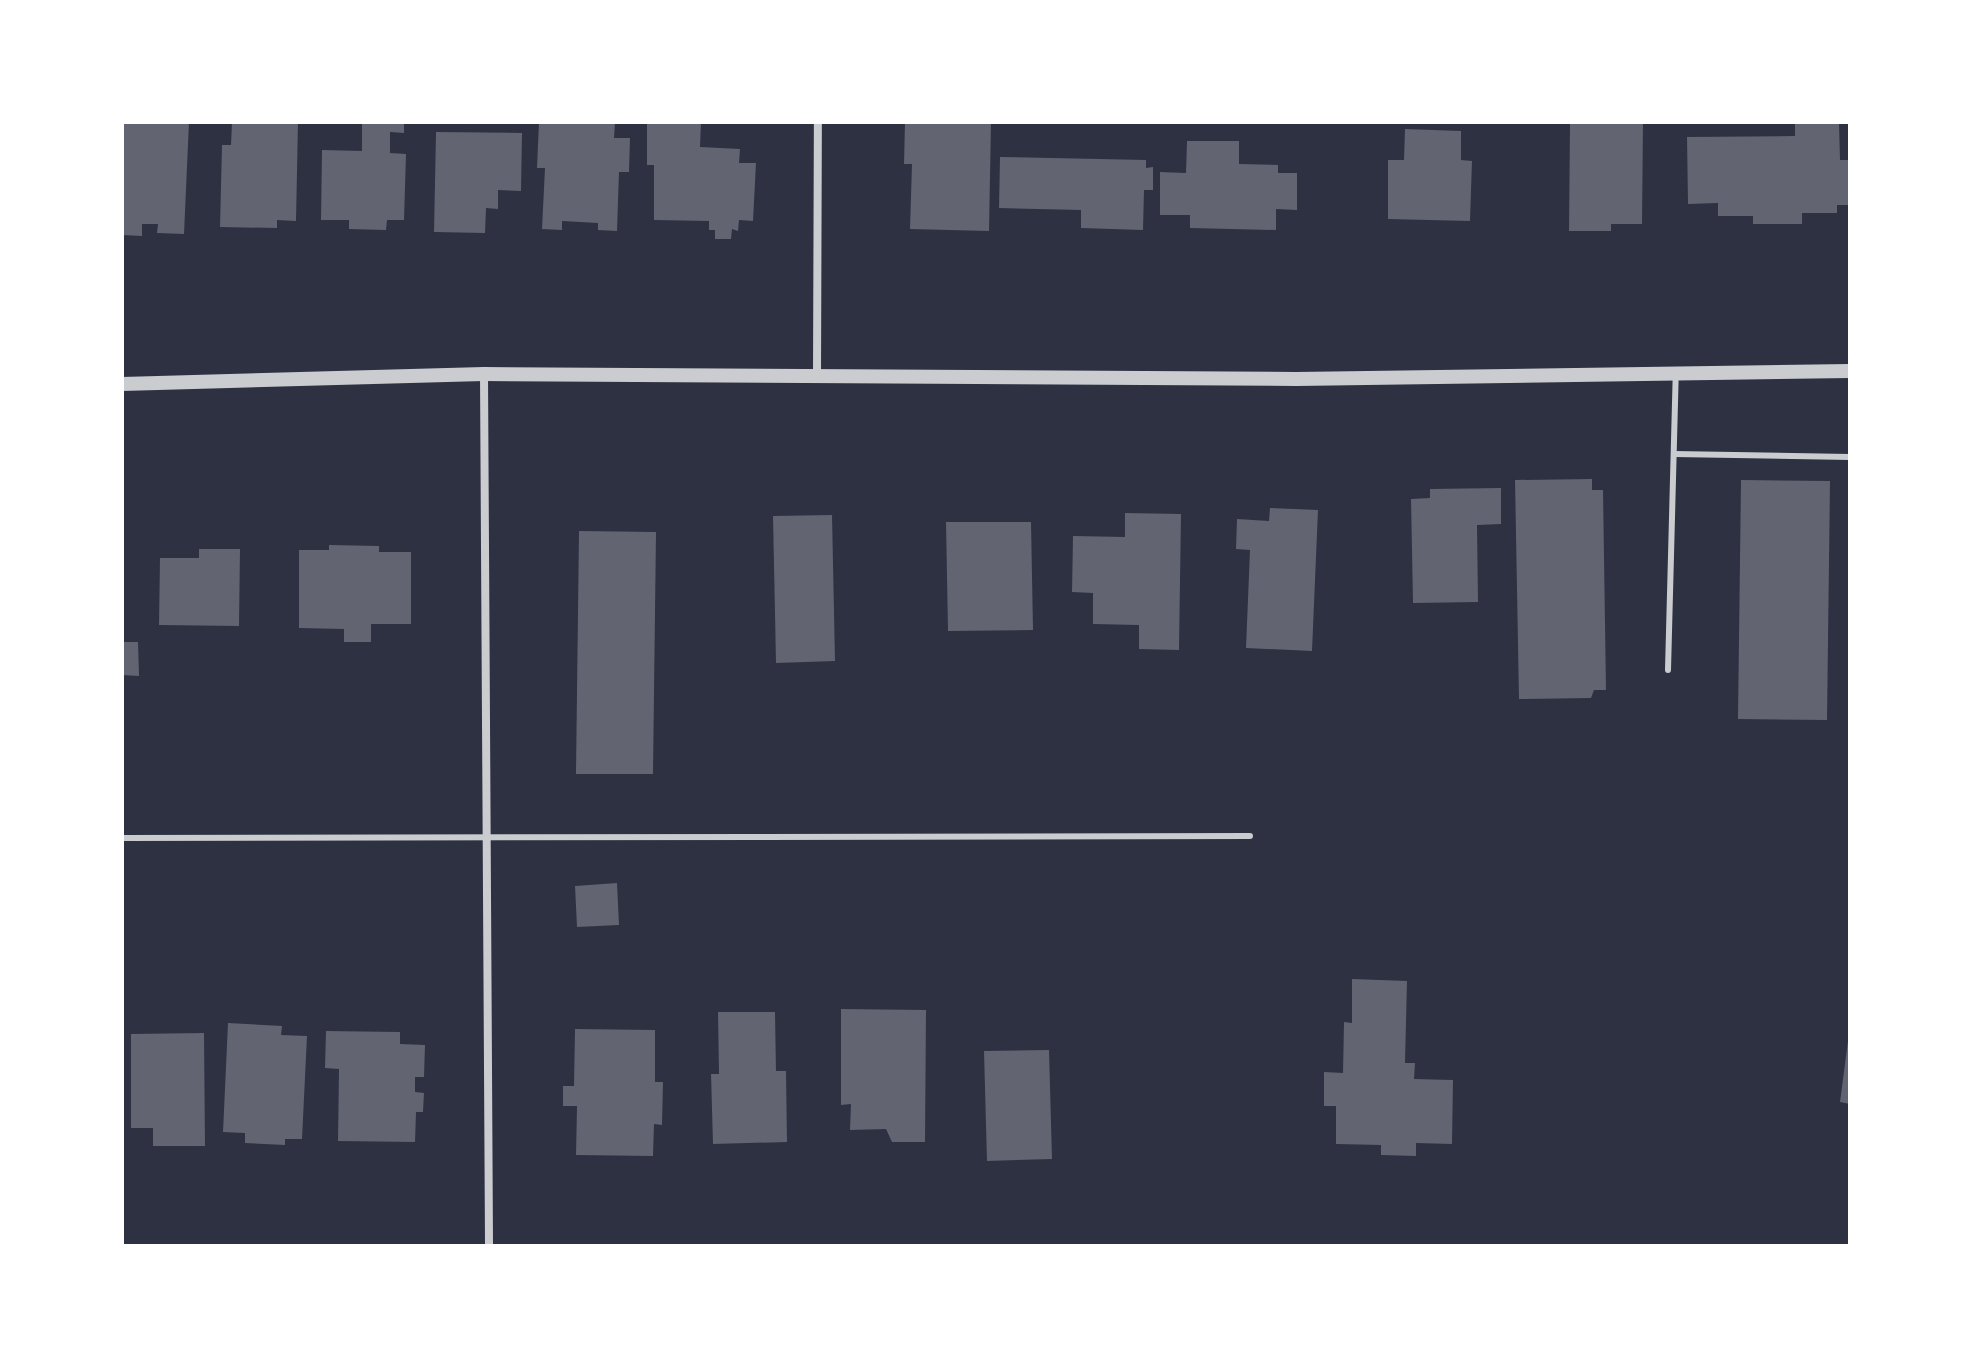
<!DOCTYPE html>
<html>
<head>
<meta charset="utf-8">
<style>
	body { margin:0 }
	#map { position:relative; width:1972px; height:1368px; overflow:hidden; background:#2d3142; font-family:Georgia,serif }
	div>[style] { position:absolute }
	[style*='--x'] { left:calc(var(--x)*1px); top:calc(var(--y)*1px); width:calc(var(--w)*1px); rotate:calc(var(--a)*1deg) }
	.building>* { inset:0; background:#626471 }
	.service>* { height:6px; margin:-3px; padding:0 3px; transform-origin:3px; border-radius:3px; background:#caccd0 }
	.minor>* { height:8px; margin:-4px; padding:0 4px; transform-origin:4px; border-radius:4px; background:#caccd0 }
	.tertiary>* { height:14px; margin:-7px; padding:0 7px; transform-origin:7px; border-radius:7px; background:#caccd0 }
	span { translate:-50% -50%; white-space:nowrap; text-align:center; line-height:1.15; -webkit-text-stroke:6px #fff; paint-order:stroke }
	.frame { position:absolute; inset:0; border:124px solid #fff; pointer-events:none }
</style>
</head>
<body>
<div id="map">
	<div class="building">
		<i style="clip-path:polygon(122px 122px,189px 122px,184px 234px,157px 233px,158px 224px,142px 224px,142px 236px,122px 235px)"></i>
		<i style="clip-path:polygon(232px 122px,298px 122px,296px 221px,277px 220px,277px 228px,220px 227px,222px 145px,231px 145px)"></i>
		<i style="clip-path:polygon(362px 122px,404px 122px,404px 133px,390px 132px,390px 153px,406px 154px,404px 220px,387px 220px,386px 230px,349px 229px,349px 220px,321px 220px,322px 150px,362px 151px)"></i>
		<i style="clip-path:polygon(539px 122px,615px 122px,614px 138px,630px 138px,629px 172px,619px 172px,617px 231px,598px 230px,598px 223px,562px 221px,562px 230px,542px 229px,545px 168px,537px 168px)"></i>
		<i style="clip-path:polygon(647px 122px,701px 122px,700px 147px,740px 149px,739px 163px,756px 163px,753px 221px,739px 220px,738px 231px,732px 229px,731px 239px,715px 239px,715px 230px,709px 230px,709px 221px,654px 220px,654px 165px,647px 165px)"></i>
		<i style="clip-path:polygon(905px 122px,991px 122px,989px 231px,910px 229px,912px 164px,904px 164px)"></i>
		<i style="clip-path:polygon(1643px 122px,1642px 224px,1611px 224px,1611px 231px,1569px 231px,1570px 124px)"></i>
		<i style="clip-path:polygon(1795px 122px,1839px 122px,1840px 160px,1850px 160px,1850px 205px,1837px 205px,1837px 213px,1802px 213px,1802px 224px,1753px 224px,1753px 216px,1718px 216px,1718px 203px,1688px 204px,1687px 137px,1795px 136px)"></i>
		<i style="clip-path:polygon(1405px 129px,1461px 131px,1461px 160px,1472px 161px,1470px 221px,1388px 219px,1388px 160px,1404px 160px)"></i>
		<i style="clip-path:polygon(436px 132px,522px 133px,521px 191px,498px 190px,498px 209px,486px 208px,485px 233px,434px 232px)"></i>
		<i style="clip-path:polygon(1187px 141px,1239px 141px,1239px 164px,1278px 165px,1278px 173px,1297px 173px,1297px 210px,1276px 209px,1276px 230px,1190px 228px,1190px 215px,1160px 215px,1160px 172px,1186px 173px)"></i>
		<i style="clip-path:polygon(1000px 157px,1146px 160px,1146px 168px,1153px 167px,1153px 190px,1144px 190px,1143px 230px,1081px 228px,1081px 210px,999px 208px)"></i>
		<i style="clip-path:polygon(1592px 479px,1592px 490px,1603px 490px,1606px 690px,1594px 690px,1591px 698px,1519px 699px,1515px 480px)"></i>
		<i style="clip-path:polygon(1741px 480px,1830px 481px,1827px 720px,1738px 719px)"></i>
		<i style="clip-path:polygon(1501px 488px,1501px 524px,1477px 525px,1478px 602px,1413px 603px,1411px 499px,1430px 498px,1430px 489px)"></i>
		<i style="clip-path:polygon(1270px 508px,1318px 510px,1312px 651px,1246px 648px,1250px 550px,1236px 549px,1237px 519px,1269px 521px)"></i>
		<i style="clip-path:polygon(1125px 513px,1181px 514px,1179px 650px,1139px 649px,1139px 625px,1093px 624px,1093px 593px,1072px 592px,1073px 536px,1125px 537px)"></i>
		<i style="clip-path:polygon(832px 515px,835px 661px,776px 663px,773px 516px)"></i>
		<i style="clip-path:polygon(946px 522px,1031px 522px,1033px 630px,948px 631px)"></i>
		<i style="clip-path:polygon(579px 531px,656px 532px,653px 774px,576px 774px)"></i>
		<i style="clip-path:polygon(329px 545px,379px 546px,379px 552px,411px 552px,411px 624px,371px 624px,371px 642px,344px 642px,344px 629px,299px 628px,299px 550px,329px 550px)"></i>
		<i style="clip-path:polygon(199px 549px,240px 549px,239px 626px,159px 625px,160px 558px,199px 558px)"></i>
		<i style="clip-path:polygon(122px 642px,138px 642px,139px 676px,122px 675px)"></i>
		<i style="clip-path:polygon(617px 883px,619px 925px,577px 927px,575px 886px)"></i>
		<i style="clip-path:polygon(1352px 979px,1407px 981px,1405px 1063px,1415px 1063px,1414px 1079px,1453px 1080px,1452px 1144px,1416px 1143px,1416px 1156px,1381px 1155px,1381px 1145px,1336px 1144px,1336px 1106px,1324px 1106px,1324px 1072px,1343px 1073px,1344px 1022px,1352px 1023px)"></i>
		<i style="clip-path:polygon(841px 1009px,926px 1010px,925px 1142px,892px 1142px,886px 1129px,850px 1130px,851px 1104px,841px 1105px)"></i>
		<i style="clip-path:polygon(718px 1012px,775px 1012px,776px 1071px,786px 1071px,787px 1142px,713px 1144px,711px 1074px,719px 1074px)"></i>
		<i style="clip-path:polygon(228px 1023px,282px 1026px,281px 1035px,307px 1036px,302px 1139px,285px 1139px,285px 1145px,245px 1143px,245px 1133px,223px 1132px)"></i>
		<i style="clip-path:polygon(575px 1029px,655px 1030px,655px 1082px,663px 1082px,662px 1125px,654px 1124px,653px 1156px,576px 1155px,577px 1106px,563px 1106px,563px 1086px,574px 1086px)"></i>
		<i style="clip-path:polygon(326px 1031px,400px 1032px,400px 1044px,425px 1045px,424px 1077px,415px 1077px,415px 1092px,424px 1093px,423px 1112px,416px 1112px,415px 1142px,338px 1141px,339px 1069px,325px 1068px)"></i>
		<i style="clip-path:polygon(204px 1033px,205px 1146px,153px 1146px,153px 1128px,131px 1128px,131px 1034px)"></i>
		<i style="clip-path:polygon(1848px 1041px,1850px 1042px,1850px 1104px,1840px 1102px)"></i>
		<i style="clip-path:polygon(1049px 1050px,1052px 1159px,987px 1161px,984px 1051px)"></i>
	</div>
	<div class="service">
		<i style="--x:1674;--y:454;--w:176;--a:1"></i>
		<i style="--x:1668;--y:670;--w:297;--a:-88.5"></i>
		<i style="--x:122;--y:838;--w:1128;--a:-0.1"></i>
	</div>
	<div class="minor">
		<i style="--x:484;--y:374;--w:872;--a:89.67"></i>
		<i style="--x:817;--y:374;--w:252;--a:-89.8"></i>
	</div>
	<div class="tertiary">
		<i style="--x:122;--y:384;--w:362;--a:-1.6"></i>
		<i style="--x:484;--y:374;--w:812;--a:0.35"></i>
		<i style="--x:1296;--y:379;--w:554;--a:-0.83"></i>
	</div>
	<div class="frame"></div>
</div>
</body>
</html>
